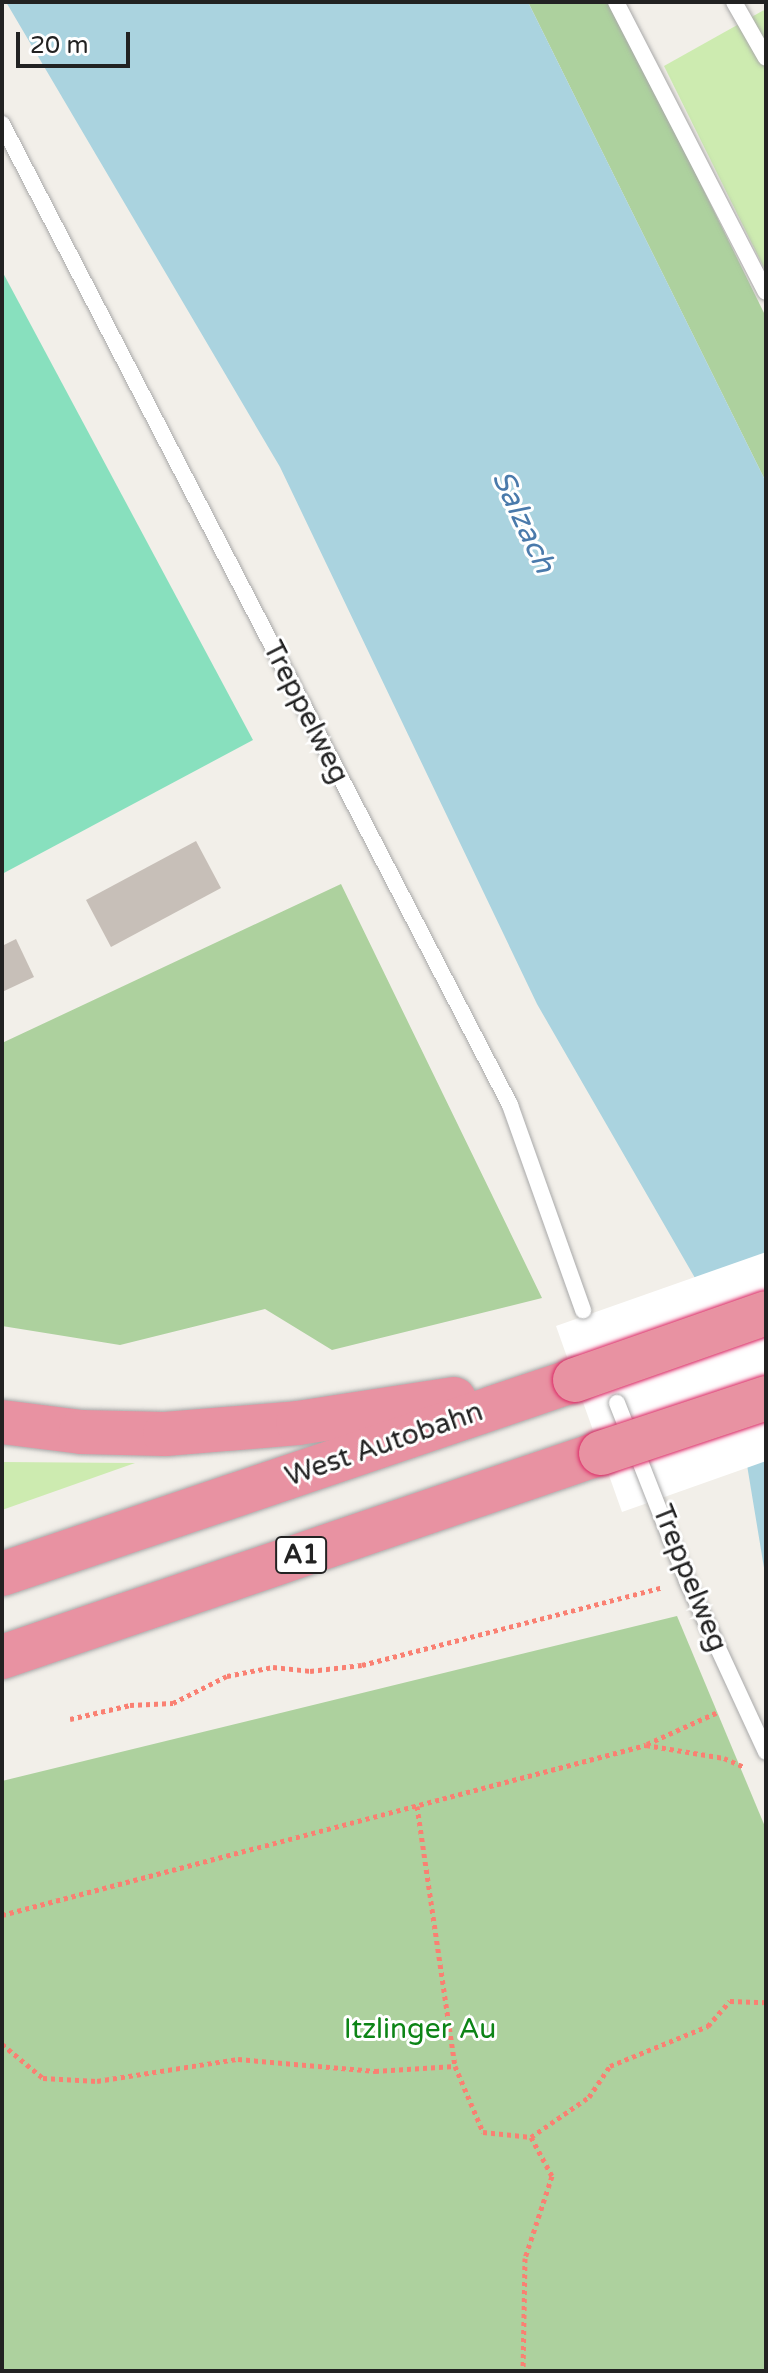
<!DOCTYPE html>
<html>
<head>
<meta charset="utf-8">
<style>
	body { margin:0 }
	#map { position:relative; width:768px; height:2373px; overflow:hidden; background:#f2efe9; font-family:"Varela Round",sans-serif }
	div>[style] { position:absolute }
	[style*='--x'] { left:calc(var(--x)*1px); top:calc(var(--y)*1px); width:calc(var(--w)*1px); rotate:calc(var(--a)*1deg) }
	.grass>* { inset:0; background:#cdebb0 }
	.forest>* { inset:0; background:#add19e }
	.pitch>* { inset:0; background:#88e0be }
	.water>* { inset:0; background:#aad3df }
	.pier>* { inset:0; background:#fff }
	.building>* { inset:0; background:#c7bfb8 }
	.path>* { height:5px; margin-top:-2.5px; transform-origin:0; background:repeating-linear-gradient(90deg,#fa8072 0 4px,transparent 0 8px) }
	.roads { filter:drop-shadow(0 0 2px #a9a9a9) drop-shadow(0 0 2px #a9a9a9) }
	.service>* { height:16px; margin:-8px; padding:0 8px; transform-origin:8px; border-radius:8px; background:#fff }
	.motorway>* { height:44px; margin:-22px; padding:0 22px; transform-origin:22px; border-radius:22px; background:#e892a2 }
	.bridges { filter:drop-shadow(0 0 2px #dc2a67) drop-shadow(0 0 2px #dc2a67) }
	.motorway-bridge>* { height:44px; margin:-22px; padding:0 22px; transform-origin:22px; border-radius:22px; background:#e892a2 }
	span { translate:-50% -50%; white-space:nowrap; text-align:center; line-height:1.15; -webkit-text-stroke:6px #fff; paint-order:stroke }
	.shield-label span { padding:2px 6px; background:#fff; border:2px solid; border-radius:6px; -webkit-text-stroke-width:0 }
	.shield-label { font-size:26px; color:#222; font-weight:700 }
	.street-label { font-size:28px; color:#222 }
	.park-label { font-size:28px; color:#0c8416 }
	.water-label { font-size:30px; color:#4a7aab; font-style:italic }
	.frame { position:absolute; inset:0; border:4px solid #222; pointer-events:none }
	.scale { position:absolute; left:16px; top:32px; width:114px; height:36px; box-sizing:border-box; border:4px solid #222; border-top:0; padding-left:10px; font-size:24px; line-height:28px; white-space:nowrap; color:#222; -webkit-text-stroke:6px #fff; paint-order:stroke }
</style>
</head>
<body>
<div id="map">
	<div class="grass">
		<i style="clip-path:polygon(766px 9px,766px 272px,664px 66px)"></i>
		<i style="clip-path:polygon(2px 1462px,135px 1463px,2px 1510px)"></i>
	</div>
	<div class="forest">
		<i style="clip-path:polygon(528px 2px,607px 2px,661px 103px,766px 317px,766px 482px)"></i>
		<i style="clip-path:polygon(341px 884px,542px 1298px,332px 1350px,265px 1309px,120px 1345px,2px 1326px,2px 1043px)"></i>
		<i style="clip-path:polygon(677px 1616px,766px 1829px,766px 2371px,2px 2371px,2px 1781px)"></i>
	</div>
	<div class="pitch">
		<i style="clip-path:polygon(2px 271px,253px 740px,2px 874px)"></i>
	</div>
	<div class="water">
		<i style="clip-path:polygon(6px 2px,528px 2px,766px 482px,766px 1580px,747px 1465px,695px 1278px,537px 1004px,280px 467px)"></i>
	</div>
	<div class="pier">
		<i style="clip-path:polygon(766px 1252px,766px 1461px,622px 1512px,556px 1326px)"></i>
	</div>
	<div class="building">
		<i style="clip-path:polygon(196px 841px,221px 888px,111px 947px,86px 900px)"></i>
		<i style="clip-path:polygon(16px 939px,34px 977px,2px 992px,2px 946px)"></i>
	</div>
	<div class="path">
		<i style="--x:70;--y:1719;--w:62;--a:-13.1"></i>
		<i style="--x:130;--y:1705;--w:43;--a:-2.7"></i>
		<i style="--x:173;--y:1703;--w:60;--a:-26.6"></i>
		<i style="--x:227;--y:1676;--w:47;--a:-11.1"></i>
		<i style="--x:273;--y:1667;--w:37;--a:6"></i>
		<i style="--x:310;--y:1671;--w:52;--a:-6.6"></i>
		<i style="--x:362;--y:1665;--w:311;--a:-14.5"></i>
		<i style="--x:647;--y:1744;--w:78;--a:-24.3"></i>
		<i style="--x:417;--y:1806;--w:263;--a:81.7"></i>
		<i style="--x:455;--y:2066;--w:72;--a:67"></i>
		<i style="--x:483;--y:2132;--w:48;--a:5.9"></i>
		<i style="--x:531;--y:2137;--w:44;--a:61.7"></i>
		<i style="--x:552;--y:2176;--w:86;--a:108.2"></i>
		<i style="--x:525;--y:2258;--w:113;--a:91"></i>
		<i style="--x:2;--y:1915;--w:666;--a:-14.79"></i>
		<i style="--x:646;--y:1745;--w:79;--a:9.5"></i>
		<i style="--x:724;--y:1758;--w:22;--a:24"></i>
		<i style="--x:2;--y:2044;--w:53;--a:39.7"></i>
		<i style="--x:43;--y:2078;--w:54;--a:3.2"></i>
		<i style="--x:97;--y:2081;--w:143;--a:-8.9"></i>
		<i style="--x:238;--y:2059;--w:138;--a:5"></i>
		<i style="--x:375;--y:2071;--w:80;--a:-3.6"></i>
		<i style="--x:531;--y:2137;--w:70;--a:-34.6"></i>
		<i style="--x:589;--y:2097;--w:37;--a:-56"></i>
		<i style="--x:610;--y:2066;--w:106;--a:-22.2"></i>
		<i style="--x:708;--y:2026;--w:33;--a:-49"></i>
		<i style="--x:730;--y:2001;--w:36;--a:2"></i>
	</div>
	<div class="roads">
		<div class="service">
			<i style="--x:616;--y:2;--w:326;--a:62.7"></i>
			<i style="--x:734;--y:2;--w:64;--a:60.3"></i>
			<i style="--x:2;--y:124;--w:1105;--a:62.62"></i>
			<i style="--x:510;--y:1105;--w:218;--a:70.4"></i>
			<i style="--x:617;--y:1403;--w:191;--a:68.5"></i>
			<i style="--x:687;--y:1581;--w:188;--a:65.2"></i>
		</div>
		<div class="motorway">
			<i style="--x:2;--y:1422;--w:80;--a:7.2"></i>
			<i style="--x:81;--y:1432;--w:84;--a:1.4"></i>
			<i style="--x:165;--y:1434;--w:133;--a:-4.7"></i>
			<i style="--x:298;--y:1423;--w:158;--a:-8.7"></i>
			<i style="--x:2;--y:1574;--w:605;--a:-18.7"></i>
			<i style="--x:2;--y:1657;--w:633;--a:-18.81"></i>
		</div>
	</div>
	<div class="bridges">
		<div class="motorway-bridge">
			<i style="--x:575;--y:1380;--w:202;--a:-19.3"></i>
			<i style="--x:601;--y:1453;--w:174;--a:-18.4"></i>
		</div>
	</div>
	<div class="shield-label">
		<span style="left:301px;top:1555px">A1</span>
	</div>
	<div class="street-label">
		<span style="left:306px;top:712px;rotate:63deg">Treppelweg</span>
		<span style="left:384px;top:1444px;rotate:-19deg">West Autobahn</span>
		<span style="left:690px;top:1578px;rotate:68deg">Treppelweg</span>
	</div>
	<div class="park-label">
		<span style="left:420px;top:2029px">Itzlinger Au</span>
	</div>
	<div class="water-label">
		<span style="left:523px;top:522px;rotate:65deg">Salzach</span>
	</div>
	<div class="frame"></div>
	<div class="scale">20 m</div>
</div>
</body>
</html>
